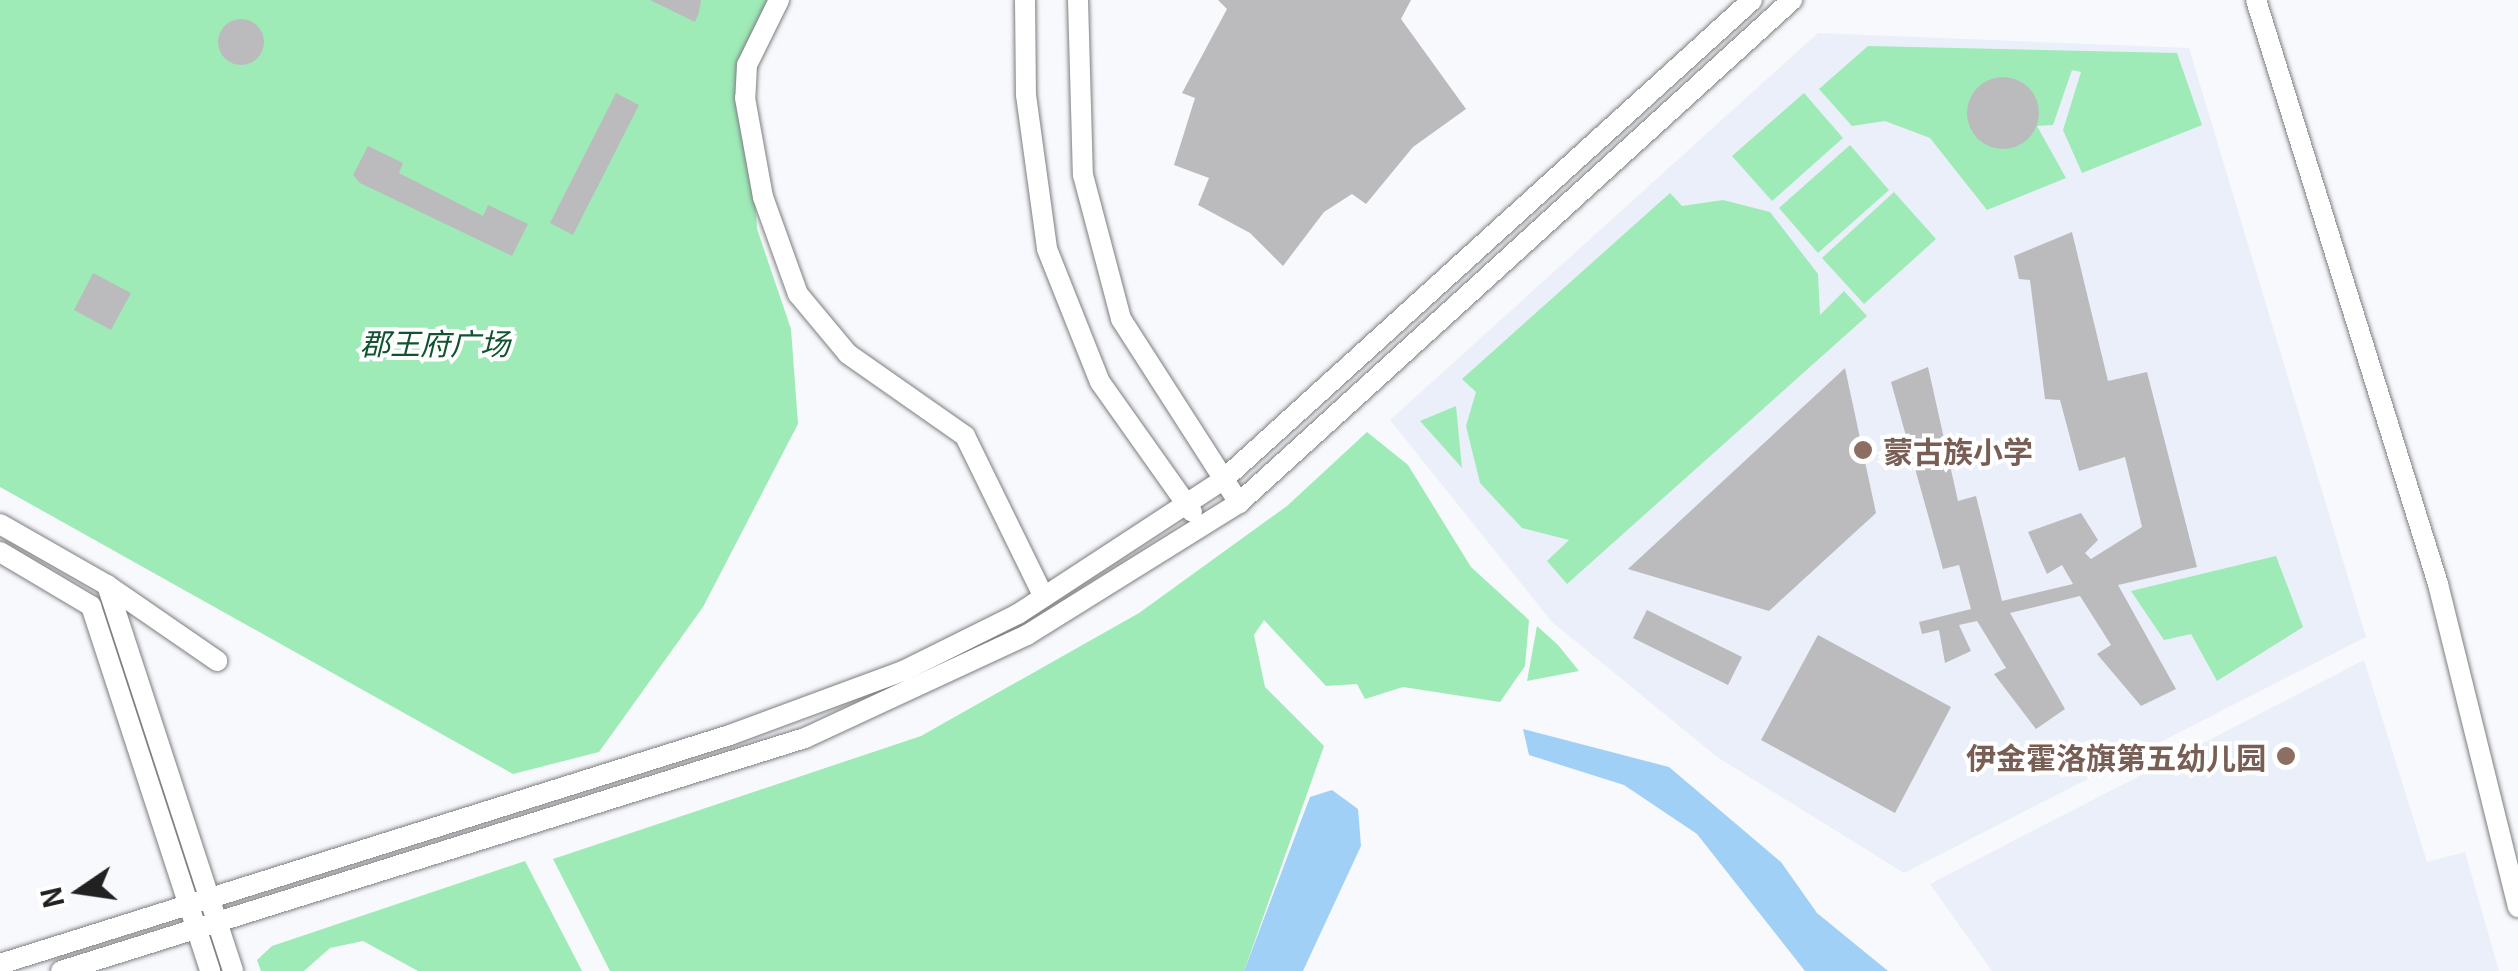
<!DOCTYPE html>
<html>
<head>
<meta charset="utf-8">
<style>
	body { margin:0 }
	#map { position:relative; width:2518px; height:971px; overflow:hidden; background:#f8f9fc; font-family:Georgia,"Noto Sans SC",serif }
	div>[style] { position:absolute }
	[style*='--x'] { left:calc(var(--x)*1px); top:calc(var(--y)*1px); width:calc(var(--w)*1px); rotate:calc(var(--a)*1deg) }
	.built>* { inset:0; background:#eaeff9 }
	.green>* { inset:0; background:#9eebb7 }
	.water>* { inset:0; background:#a1d0f6 }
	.building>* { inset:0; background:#bbbbbe }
	.round { border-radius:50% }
	.roads { filter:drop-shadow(0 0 2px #7c7e80) drop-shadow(0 0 2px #7c7e80) }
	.minor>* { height:20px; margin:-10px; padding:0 10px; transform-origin:10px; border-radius:10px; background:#fff }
	.dots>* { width:28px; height:28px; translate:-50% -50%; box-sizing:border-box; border:5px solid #fff; border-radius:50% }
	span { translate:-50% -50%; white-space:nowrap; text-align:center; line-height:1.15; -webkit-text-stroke:8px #fff; paint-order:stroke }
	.park-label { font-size:30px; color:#11542f; font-style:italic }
	.education-label { font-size:30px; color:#785e54; font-weight:700 }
	.left { translate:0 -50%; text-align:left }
	.right { translate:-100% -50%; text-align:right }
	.north { position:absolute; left:30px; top:841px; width:100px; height:100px; -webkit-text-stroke:8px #fff; paint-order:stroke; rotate:257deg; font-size:28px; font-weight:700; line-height:40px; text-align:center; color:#212122 }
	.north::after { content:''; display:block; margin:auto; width:35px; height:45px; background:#212122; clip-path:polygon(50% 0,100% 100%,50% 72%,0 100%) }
</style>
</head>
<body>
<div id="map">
	<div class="built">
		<i style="clip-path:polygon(1818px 33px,2189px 48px,2366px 637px,1904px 873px,1717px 757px,1552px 622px,1390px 420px)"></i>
		<i style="clip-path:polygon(2364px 660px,2427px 862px,2465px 852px,2499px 971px,1992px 971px,1930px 884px)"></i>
	</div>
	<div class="green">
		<i style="clip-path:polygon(0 0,773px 0,750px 105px,757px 229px,791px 329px,798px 424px,703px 607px,599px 752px,513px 774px,0 487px)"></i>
		<i style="clip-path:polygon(1868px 46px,2177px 53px,2202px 125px,2082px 173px,2063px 130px,2081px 72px,2072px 70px,2053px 125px,2037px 126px,2066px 178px,1987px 210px,1930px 138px,1885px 121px,1852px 126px,1819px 89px)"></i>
		<i style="clip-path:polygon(1804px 93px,1843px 138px,1772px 201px,1732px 156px)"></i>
		<i style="clip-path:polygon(1850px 145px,1889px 190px,1818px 253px,1779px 208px)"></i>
		<i style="clip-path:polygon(1894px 192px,1936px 239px,1864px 304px,1822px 258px)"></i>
		<i style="clip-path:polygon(1670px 193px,1682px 206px,1723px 200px,1770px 212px,1818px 274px,1820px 315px,1844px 291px,1867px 316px,1567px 584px,1547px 561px,1569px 540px,1522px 528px,1480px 483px,1466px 426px,1476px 392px,1462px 379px)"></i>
		<i style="clip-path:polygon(1456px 406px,1462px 468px,1420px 421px)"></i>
		<i style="clip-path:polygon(1367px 432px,1408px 465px,1471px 567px,1529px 620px,1525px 666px,1500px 702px,1403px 687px,1365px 699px,1357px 684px,1326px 686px,1264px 620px,1254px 635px,1265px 687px,1324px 746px,1244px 971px,610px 971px,553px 859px,921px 736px,1139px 613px,1287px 506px)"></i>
		<i style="clip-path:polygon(2276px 556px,2303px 627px,2217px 681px,2191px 634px,2164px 640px,2131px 591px)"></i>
		<i style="clip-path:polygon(1537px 626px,1558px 645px,1579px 671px,1527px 681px)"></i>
		<i style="clip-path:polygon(525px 861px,582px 971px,418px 971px,363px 941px,330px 948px,304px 971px,261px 971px,257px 960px,272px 946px)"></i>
	</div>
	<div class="water">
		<i style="clip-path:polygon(1523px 729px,1669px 767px,1781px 862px,1817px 913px,1888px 971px,1805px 971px,1697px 834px,1624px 785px,1529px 755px)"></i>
		<i style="clip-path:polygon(1332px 790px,1358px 809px,1361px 846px,1303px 971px,1244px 971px,1310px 797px)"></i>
	</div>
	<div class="building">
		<i style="clip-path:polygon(650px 0,701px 0,699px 12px,695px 22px)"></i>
		<i style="clip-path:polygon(1218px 0,1411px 0,1401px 19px,1466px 109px,1413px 147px,1366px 204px,1352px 194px,1324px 212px,1283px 266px,1250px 233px,1198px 205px,1209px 178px,1174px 165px,1195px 98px,1182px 93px,1227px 9px)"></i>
		<i class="round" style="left:218px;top:19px;width:46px;height:46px"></i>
		<i class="round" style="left:1967px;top:77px;width:72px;height:72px"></i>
		<i style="clip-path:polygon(616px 93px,639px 105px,573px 235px,550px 223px)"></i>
		<i style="clip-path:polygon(368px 146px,403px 163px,399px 173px,483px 216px,488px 205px,528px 224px,512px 256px,360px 183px,353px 175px)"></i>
		<i style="clip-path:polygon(2072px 232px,2108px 381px,2147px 372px,2197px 567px,2118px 585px,2176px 689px,2141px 706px,2097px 654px,2111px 645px,2080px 596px,2010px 613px,2065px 709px,2036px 729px,1994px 674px,2006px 668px,1977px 621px,1959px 625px,1971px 651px,1945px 663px,1939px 630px,1922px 634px,1919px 622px,1971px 609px,1959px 565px,1943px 569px,1891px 382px,1928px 367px,1958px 501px,1976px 496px,2002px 601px,2073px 584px,2062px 565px,2047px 574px,2028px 532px,2081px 513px,2098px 540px,2085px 553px,2091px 559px,2142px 527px,2125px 457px,2079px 471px,2060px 400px,2045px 399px,2030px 280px,2019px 279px,2014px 256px)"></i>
		<i style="clip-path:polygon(93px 273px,131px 293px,111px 330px,74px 310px)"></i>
		<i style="clip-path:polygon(1845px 368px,1876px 513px,1769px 611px,1628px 569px)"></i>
		<i style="clip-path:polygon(1647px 610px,1742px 657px,1728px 685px,1633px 638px)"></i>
		<i style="clip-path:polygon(1818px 635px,1951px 707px,1895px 813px,1761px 740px)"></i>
	</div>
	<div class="roads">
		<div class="minor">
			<i style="--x:779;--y:0;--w:72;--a:116.2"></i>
			<i style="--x:747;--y:65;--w:33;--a:93"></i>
			<i style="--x:745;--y:98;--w:101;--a:79.7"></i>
			<i style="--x:763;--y:197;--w:103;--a:70.2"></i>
			<i style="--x:798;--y:294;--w:78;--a:50.2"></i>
			<i style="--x:848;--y:354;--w:143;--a:35"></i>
			<i style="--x:965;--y:436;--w:179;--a:63.9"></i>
			<i style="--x:1025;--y:0;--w:95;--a:89.4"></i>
			<i style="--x:1026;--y:95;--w:155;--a:82.2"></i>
			<i style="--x:1047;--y:249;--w:143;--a:68.3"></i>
			<i style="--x:1100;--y:382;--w:159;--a:54.7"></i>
			<i style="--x:1078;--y:0;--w:175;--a:88.4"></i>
			<i style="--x:1083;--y:175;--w:149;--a:75.2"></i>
			<i style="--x:1121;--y:319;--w:219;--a:57.3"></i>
			<i style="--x:2256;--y:0;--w:612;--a:72.69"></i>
			<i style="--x:2438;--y:584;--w:333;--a:76.1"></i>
			<i style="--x:0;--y:524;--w:123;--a:29.7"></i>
			<i style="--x:107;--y:585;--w:406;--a:71.9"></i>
			<i style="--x:0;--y:552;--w:106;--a:30.7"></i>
			<i style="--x:91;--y:606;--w:384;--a:71.9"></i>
			<i style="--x:107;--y:585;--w:134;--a:34.6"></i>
			<i style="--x:0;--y:964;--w:765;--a:-17.42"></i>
			<i style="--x:730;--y:735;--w:184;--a:-20.3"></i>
			<i style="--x:903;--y:671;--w:128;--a:-26.4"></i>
			<i style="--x:1018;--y:614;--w:246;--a:-33.2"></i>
			<i style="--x:1224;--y:479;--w:713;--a:-42.21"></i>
			<i style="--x:61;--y:971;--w:780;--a:-17.39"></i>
			<i style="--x:805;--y:738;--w:245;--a:-24.9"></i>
			<i style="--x:1027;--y:635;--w:250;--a:-31.9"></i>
			<i style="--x:1239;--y:503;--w:748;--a:-42.29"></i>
		</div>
	</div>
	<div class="dots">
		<i style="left:1863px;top:450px;background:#8d6e63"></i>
		<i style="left:2286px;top:756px;background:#8d6e63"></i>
	</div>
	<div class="park-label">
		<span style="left:435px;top:342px">郡王府广场</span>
	</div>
	<div class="education-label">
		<span class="left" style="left:1883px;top:450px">蒙古族小学</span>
		<span class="right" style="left:2266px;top:756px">伊金霍洛旗第五幼儿园</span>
	</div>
	<div class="north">N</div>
</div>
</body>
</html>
